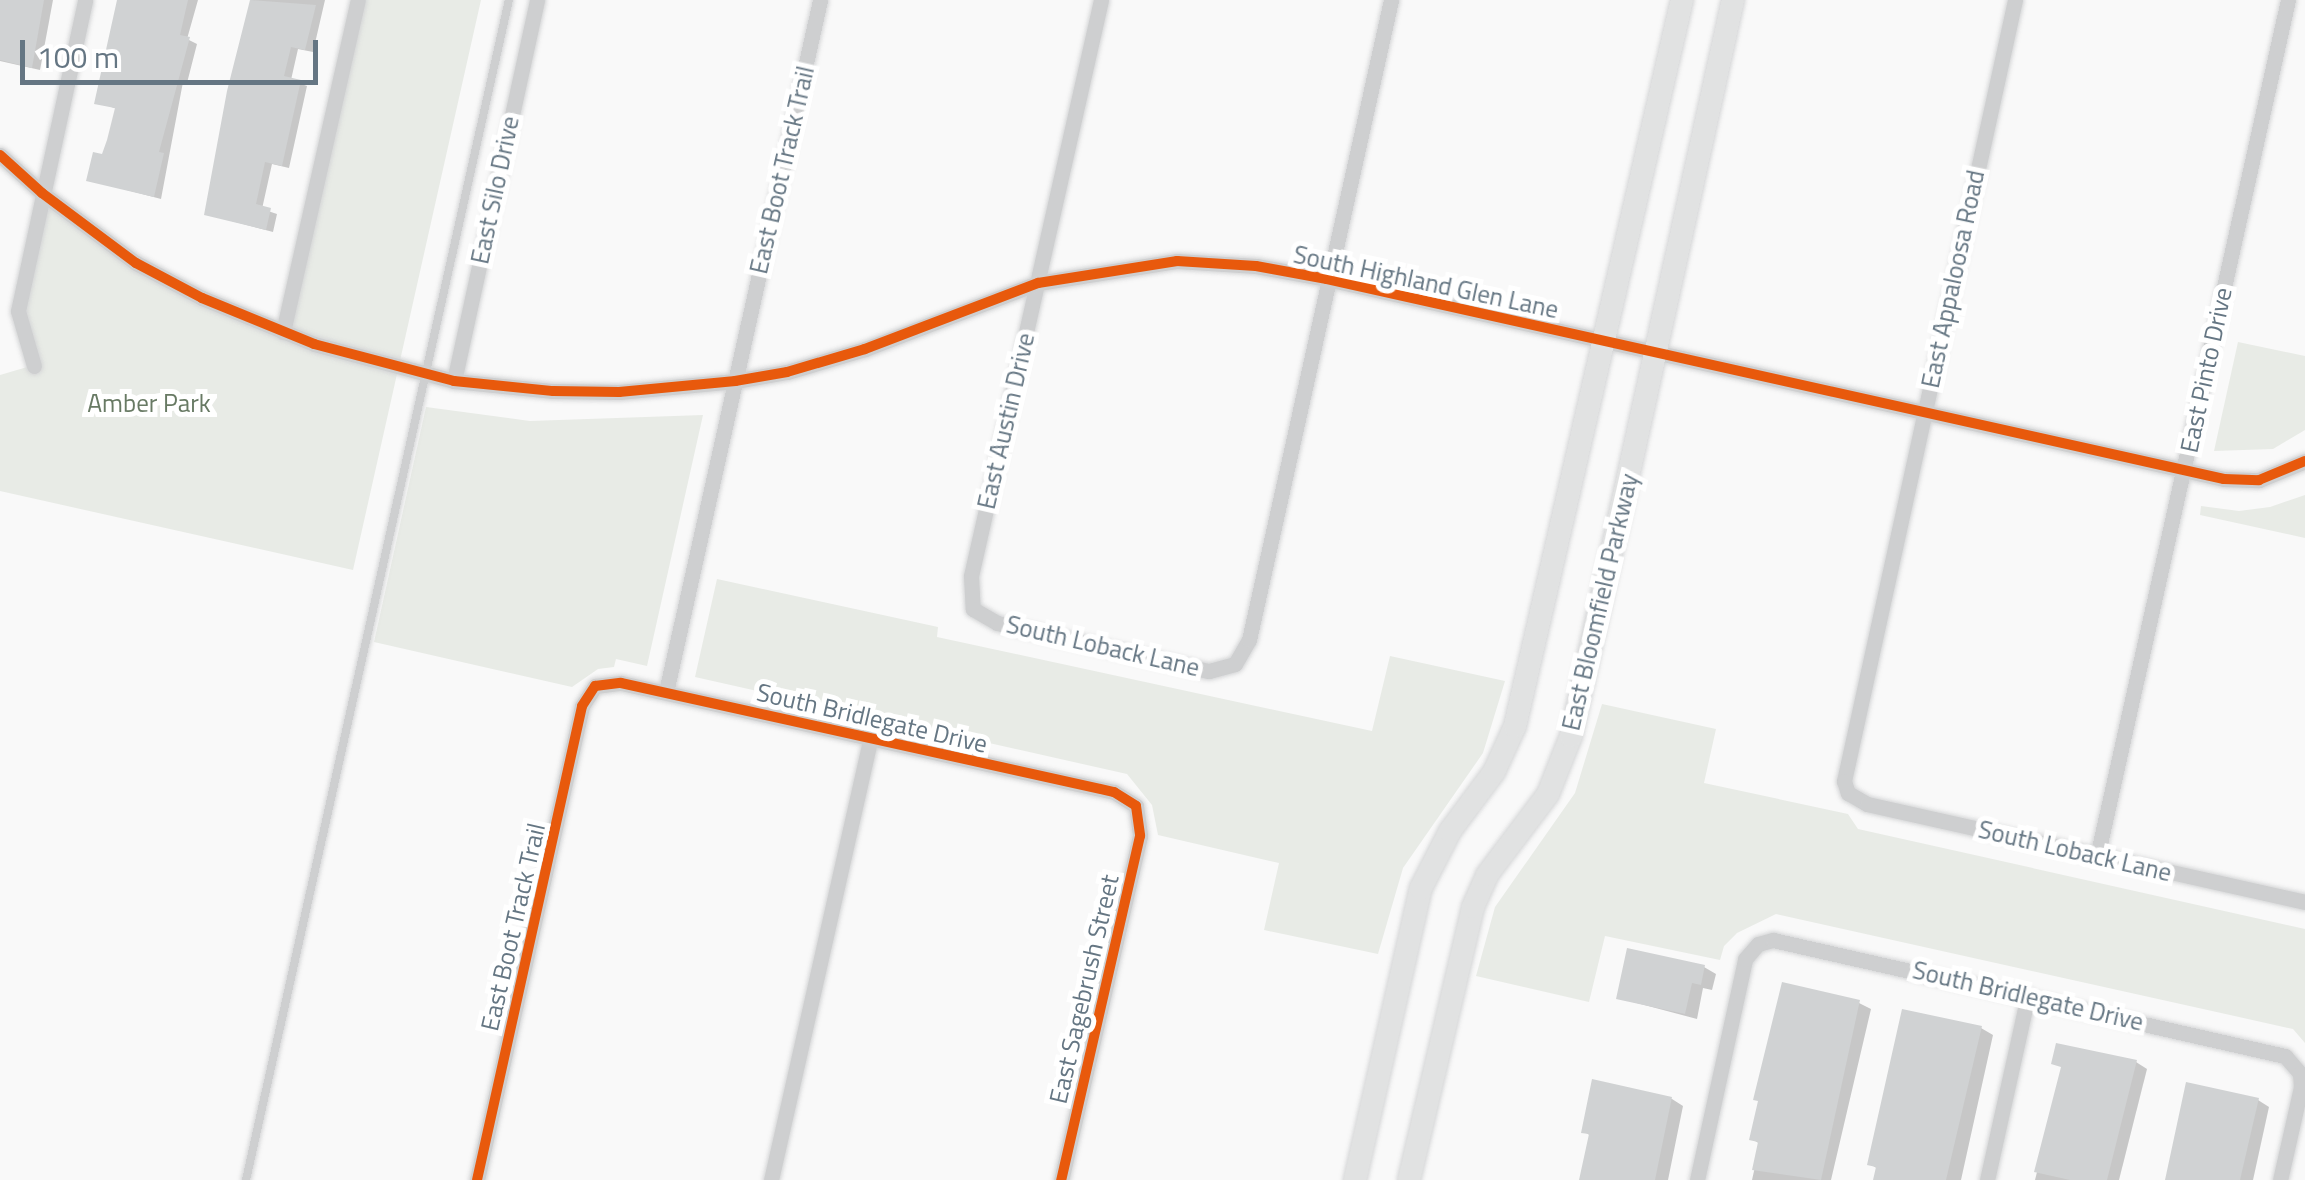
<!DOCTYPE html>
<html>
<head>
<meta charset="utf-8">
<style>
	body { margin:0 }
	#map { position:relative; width:2305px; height:1180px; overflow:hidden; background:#f9f9f9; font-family:"Titillium Web",sans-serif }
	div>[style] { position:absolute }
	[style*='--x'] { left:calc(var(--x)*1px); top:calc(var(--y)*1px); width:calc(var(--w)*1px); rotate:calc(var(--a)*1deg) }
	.green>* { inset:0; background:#e8ebe6 }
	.shadow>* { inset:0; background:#0003 }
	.building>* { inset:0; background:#d0d2d3 }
	.roads { filter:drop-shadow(0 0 2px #d5d6d7) drop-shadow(0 0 2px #d5d6d7) }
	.lane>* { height:8px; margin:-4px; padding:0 4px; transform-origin:4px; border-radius:4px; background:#cecfd0 }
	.street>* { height:15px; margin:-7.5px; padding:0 7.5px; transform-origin:7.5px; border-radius:7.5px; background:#cecfd0 }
	.secondary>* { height:22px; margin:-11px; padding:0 11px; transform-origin:11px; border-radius:11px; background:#e1e2e2 }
	.cycleway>* { height:10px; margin:-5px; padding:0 5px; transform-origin:5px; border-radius:5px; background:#e8590c }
	span { translate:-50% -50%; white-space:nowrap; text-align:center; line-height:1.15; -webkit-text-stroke:10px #fff; paint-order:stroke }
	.street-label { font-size:25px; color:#657683 }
	.park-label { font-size:25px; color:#687a64 }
	.scale { position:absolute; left:20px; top:40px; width:298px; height:45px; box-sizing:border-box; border:5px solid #657683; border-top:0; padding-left:12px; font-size:30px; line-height:35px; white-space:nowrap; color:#657683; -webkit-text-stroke:8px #fff; paint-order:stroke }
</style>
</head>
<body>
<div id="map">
	<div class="green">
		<i style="clip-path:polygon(358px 0,481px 0,353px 570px,0 491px,0 375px,34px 365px,18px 311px,42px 193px,136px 263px,283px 332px)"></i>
		<i style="clip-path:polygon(2238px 342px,2305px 356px,2305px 430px,2273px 449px,2214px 451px)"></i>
		<i style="clip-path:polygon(426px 407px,530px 421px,703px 415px,647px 666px,616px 659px,614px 667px,598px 669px,572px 687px,374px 642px)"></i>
		<i style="clip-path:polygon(2305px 495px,2305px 538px,2200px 515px,2201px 506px,2239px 511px,2270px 507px)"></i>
		<i style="clip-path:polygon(717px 579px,938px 627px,937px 637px,1372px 731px,1390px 656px,1505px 681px,1483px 753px,1403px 868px,1378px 954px,1264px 930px,1279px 863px,1158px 835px,1152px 805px,1127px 774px,695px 677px)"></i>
		<i style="clip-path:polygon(1602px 704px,1716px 729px,1704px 783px,1848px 814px,1858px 829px,2305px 929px,2305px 1043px,2293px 1029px,1776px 914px,1737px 933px,1724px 946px,1720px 960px,1605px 936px,1589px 1002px,1476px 976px,1495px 907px,1575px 793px)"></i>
	</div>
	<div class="shadow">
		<i style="clip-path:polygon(0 0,53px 0,40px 70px,0 61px)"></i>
		<i style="clip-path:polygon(121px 0,198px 0,187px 39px,197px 44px,187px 83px,183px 82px,161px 199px,89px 180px,103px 157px,117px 109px,97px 102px)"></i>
		<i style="clip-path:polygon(251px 0,325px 0,313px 52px,298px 49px,291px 80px,307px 86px,289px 168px,272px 164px,262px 209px,277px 214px,273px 232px,206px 214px)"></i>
		<i style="clip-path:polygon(1704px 967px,1716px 974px,1712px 990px,1703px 988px,1697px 1019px,1618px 998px)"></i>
		<i style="clip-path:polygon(1859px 1003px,1871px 1009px,1831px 1180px,1752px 1180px,1760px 1144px,1752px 1139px)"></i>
		<i style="clip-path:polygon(1981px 1028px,1993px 1035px,1961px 1180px,1875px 1180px,1878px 1169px,1870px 1164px)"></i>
		<i style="clip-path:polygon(2136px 1062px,2147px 1069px,2119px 1180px,2035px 1180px,2063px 1068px)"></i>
		<i style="clip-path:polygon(1594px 1082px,1672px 1099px,1683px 1106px,1668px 1180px,1582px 1180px,1591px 1136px,1583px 1131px)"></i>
		<i style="clip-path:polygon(2258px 1100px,2269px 1107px,2253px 1180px,2167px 1180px)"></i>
	</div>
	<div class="building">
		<i style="clip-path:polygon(0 0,44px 0,32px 68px,0 60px)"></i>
		<i style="clip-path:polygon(117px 0,188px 0,180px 35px,190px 37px,159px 152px,164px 153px,154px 197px,86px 181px,93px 152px,102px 154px,107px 140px,115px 108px,94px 104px)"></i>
		<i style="clip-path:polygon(250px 0,316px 5px,305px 50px,291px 47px,284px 76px,301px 80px,282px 166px,265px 162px,256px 204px,271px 208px,266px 230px,204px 215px,227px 91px)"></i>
		<i style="clip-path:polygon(1627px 948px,1705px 965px,1701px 985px,1692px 983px,1685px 1014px,1616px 999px)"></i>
		<i style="clip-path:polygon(1782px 982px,1860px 1000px,1821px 1180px,1752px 1170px,1758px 1142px,1749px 1140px,1758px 1101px,1753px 1100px)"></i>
		<i style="clip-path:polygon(1902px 1009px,1982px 1026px,1946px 1180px,1873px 1180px,1876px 1167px,1867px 1165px)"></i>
		<i style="clip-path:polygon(2056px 1043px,2137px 1060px,2107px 1180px,2070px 1180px,2034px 1172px,2061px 1067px,2051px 1064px)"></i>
		<i style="clip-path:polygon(1592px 1079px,1672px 1097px,1655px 1180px,1579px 1180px,1589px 1134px,1581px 1133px)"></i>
		<i style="clip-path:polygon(2186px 1082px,2259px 1098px,2240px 1180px,2165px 1180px)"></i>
	</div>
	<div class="roads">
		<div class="lane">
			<i style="--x:246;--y:1180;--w:1209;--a:-77.44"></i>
		</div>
		<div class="street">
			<i style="--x:1101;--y:0;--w:590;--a:102.72"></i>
			<i style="--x:971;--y:576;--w:33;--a:87"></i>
			<i style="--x:973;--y:609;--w:28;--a:30"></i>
			<i style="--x:997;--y:623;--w:217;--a:12.8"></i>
			<i style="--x:1209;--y:671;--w:27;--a:-15"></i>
			<i style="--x:1235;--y:664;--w:28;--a:-60"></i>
			<i style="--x:1249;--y:640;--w:656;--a:-77.49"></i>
			<i style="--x:2015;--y:0;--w:800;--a:102.35"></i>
			<i style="--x:1844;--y:781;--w:13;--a:72"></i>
			<i style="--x:1848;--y:793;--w:22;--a:30"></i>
			<i style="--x:1867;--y:804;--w:449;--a:12.6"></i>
			<i style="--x:0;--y:155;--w:57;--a:42.1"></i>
			<i style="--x:42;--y:193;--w:117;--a:36.7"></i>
			<i style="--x:136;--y:263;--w:75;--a:27.9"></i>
			<i style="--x:202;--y:298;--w:121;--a:22.3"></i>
			<i style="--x:314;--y:344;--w:145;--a:14.8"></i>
			<i style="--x:454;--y:381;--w:100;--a:5.8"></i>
			<i style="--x:553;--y:391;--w:66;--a:0.9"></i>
			<i style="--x:619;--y:392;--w:117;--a:-5.4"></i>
			<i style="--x:735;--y:381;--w:53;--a:-9.8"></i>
			<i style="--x:787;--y:372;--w:81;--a:-16.4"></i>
			<i style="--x:865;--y:349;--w:185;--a:-20.9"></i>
			<i style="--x:1038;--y:283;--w:141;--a:-9"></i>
			<i style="--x:1177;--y:261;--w:79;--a:3.6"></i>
			<i style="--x:1256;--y:266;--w:72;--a:10.4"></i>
			<i style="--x:1327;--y:279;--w:919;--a:12.57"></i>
			<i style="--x:2224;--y:479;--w:35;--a:2"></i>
			<i style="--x:2259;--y:480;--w:50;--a:-22.4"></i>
			<i style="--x:283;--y:332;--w:340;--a:-77.3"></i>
			<i style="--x:34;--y:366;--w:57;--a:-106.2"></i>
			<i style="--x:18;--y:311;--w:318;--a:-77.8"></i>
			<i style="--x:454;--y:381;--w:390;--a:-77.7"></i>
			<i style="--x:666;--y:692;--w:709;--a:-77.45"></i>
			<i style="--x:2097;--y:857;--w:878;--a:-77.44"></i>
			<i style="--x:477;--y:1180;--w:485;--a:-77.5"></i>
			<i style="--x:582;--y:706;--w:24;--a:-57"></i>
			<i style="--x:595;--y:686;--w:26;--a:-7"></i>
			<i style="--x:621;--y:683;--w:505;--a:12.47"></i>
			<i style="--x:1114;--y:792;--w:26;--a:32"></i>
			<i style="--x:1136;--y:806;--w:30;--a:82"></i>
			<i style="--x:1140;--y:836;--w:353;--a:102.9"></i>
			<i style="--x:771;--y:1180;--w:452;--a:-77.3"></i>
			<i style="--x:1697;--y:1180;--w:226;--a:-77.7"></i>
			<i style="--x:1745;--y:959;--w:20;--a:-49"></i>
			<i style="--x:1758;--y:944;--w:16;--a:-15"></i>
			<i style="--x:1773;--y:940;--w:525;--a:12.77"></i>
			<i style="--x:2285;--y:1056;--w:23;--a:49"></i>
			<i style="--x:2300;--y:1073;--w:14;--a:86"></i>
			<i style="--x:2301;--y:1087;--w:95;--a:102.7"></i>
			<i style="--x:1987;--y:1180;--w:189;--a:-77.5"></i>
		</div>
		<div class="secondary">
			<i style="--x:1355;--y:1180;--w:299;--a:-77.3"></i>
			<i style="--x:1421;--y:888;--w:64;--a:-63"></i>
			<i style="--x:1450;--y:831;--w:74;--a:-53.3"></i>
			<i style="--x:1494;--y:772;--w:51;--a:-65.5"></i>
			<i style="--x:1515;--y:726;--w:745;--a:-77.05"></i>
			<i style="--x:1409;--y:1180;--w:280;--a:-76.8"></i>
			<i style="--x:1473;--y:907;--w:35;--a:-66"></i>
			<i style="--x:1487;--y:875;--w:101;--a:-53"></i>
			<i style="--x:1548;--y:794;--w:62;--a:-68.4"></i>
			<i style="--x:1571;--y:736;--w:754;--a:-77.59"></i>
		</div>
	</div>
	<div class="cycleway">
		<i style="--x:0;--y:155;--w:57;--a:42.1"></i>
		<i style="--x:42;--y:193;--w:117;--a:36.7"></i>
		<i style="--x:136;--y:263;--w:75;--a:27.9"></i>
		<i style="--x:202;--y:298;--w:121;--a:22.3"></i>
		<i style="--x:314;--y:344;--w:145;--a:14.8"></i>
		<i style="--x:454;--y:381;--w:100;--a:5.8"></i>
		<i style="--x:553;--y:391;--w:66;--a:0.9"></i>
		<i style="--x:619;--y:392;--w:117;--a:-5.4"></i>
		<i style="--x:735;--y:381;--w:53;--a:-9.8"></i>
		<i style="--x:787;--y:372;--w:81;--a:-16.4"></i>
		<i style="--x:865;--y:349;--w:185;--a:-20.9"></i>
		<i style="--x:1038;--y:283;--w:141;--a:-9"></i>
		<i style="--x:1177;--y:261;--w:79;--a:3.6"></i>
		<i style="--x:1256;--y:266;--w:72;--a:10.4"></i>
		<i style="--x:1327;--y:279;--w:919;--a:12.57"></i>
		<i style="--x:2224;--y:479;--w:35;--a:2"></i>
		<i style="--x:2259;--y:480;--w:50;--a:-22.4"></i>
		<i style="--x:477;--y:1180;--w:485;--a:-77.5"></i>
		<i style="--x:582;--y:706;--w:24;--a:-57"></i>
		<i style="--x:595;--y:686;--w:26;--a:-7"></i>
		<i style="--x:621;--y:683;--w:505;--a:12.47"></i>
		<i style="--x:1114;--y:792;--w:26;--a:32"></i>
		<i style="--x:1136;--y:806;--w:30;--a:82"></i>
		<i style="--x:1140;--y:836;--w:353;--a:102.9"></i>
	</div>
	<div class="street-label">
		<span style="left:782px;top:170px;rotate:-77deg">East Boot Track Trail</span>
		<span style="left:495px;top:190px;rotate:-78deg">East Silo Drive</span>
		<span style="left:1953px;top:279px;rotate:-78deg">East Appaloosa Road</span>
		<span style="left:1426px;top:282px;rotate:12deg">South Highland Glen Lane</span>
		<span style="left:2206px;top:370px;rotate:-78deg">East Pinto Drive</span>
		<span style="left:1006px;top:421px;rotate:-77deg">East Austin Drive</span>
		<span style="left:1600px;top:602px;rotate:-77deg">East Bloomfield Parkway</span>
		<span style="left:1103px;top:646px;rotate:13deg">South Loback Lane</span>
		<span style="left:872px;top:718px;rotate:13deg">South Bridlegate Drive</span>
		<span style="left:2075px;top:851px;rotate:13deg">South Loback Lane</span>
		<span style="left:513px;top:927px;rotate:-77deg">East Boot Track Trail</span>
		<span style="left:1084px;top:989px;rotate:-77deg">East Sagebrush Street</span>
		<span style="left:2028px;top:996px;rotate:13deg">South Bridlegate Drive</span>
	</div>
	<div class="park-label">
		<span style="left:149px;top:403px">Amber Park</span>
	</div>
	<div class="scale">100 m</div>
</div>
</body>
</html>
